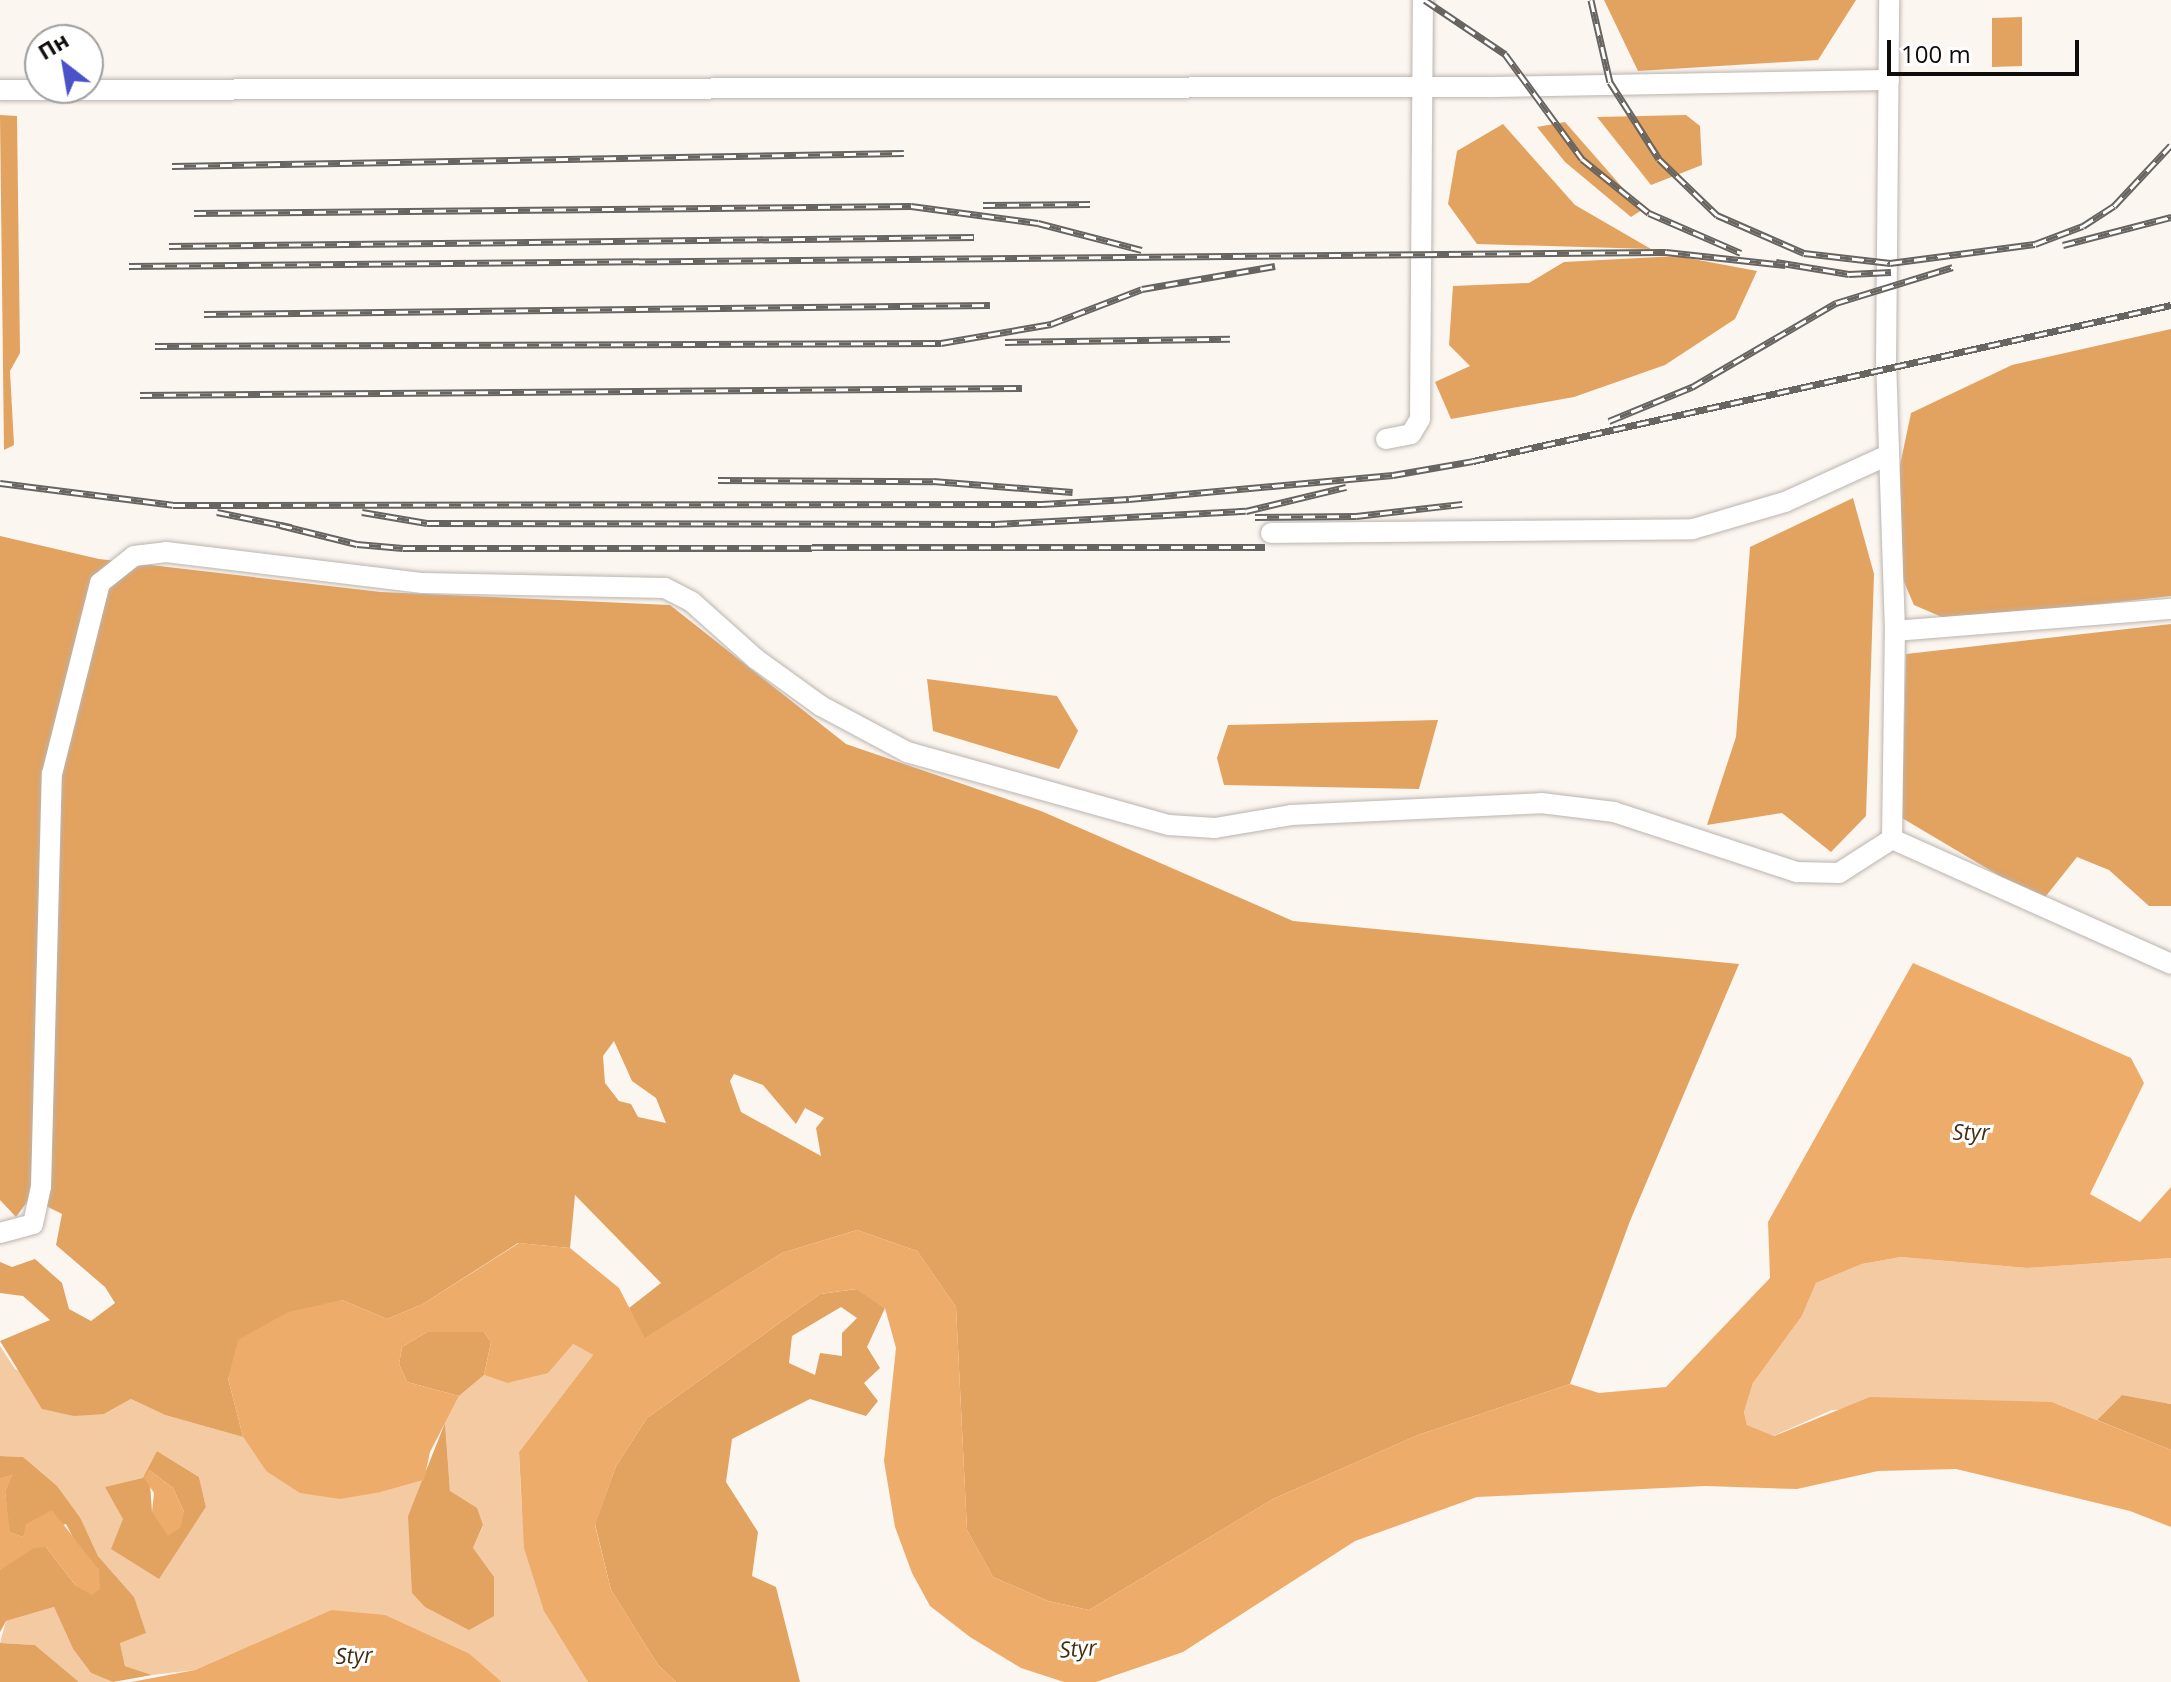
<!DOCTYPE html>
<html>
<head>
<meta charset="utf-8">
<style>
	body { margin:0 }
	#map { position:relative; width:2171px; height:1682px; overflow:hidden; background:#fcf6f0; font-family:"Open Sans",sans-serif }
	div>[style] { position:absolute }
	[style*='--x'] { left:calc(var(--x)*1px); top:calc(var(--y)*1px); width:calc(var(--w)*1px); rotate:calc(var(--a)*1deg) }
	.green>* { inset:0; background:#f4caa2 }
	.forest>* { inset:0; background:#e2a260 }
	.water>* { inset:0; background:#edac6a }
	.roads { filter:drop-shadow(0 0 2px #bab4ae) drop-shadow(0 0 2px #bab4ae) }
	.minor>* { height:20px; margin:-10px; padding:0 10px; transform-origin:10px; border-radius:10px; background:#fff }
	.rail>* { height:7px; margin-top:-3.5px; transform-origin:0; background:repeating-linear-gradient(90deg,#fff 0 12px,#686561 0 24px); box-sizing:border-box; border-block:2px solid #686561 }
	span { translate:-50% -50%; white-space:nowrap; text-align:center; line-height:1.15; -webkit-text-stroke:6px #fff; paint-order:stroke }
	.water-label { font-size:22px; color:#472c0f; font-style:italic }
	.north { position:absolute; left:24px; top:24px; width:80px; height:80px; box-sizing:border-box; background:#fff; border:2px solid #9f9e9d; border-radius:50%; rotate:329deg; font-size:22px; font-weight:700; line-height:32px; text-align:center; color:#0f0d0b }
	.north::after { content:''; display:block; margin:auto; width:28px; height:36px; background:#4b52c7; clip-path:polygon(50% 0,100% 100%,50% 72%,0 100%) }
	.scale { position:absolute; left:1887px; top:40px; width:192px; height:36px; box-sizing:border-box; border:4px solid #0f0d0b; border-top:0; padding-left:10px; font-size:24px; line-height:28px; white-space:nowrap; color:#0f0d0b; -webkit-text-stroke:6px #fff; paint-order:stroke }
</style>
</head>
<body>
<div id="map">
	<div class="green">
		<i style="clip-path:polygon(1901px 1257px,2027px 1268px,2171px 1258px,2171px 1404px,2122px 1395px,2097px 1420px,2052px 1402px,1832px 1410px,1773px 1436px,1747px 1425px,1744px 1412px,1753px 1383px,1802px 1316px,1816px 1283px,1862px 1264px)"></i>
		<i style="clip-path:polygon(evenodd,573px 1344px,593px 1355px,519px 1452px,521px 1495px,525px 1548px,588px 1682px,502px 1682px,470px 1654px,331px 1610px,195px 1670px,152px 1675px,125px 1666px,120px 1643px,134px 1597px,98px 1556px,81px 1519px,23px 1457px,0 1456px,0 1346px,15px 1369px,104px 1414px,131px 1399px,165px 1415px,243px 1437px,266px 1471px,381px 1492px,424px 1480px,408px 1516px,473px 1548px,483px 1526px,450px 1491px,445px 1423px,459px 1396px,484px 1375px,507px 1383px,573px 1344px,157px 1451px,199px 1477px,206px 1507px,159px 1578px,112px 1549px,157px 1451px)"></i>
		<i style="clip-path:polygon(54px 1607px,73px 1649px,91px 1673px,113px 1682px,79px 1682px,35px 1645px,0 1643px,6px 1621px)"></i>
	</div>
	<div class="forest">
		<i style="clip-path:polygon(1604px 0,1856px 0,1818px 60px,1638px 71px)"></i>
		<i style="clip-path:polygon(2022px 17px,2022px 66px,1992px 67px,1992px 18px)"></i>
		<i style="clip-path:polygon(0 115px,17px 116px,20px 353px,10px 371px,14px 445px,4px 450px)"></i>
		<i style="clip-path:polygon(1686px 115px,1700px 126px,1702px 165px,1651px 185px,1597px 117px)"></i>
		<i style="clip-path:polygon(1565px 122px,1642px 210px,1631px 217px,1565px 162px,1537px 127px)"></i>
		<i style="clip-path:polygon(1503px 124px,1575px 205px,1651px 249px,1477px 244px,1448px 204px,1457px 151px)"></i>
		<i style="clip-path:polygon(1677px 256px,1757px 271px,1735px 319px,1665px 365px,1574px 397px,1451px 419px,1435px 382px,1470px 366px,1449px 345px,1453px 286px,1529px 283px,1564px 262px)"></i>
		<i style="clip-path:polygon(2171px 329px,2171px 596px,1951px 621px,1914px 605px,1901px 575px,1898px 475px,1911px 413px,2012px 365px)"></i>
		<i style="clip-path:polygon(1853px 498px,1874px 574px,1866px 816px,1831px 852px,1782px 813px,1707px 825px,1736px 737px,1750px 547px)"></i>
		<i style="clip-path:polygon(evenodd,0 536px,99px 559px,381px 592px,670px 605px,846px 744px,1041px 811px,1293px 921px,1739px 964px,1630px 1221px,1570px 1384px,1418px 1435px,1273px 1499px,1089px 1610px,1048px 1601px,993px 1577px,967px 1530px,956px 1307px,917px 1251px,857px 1230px,782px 1253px,644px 1339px,629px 1308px,661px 1283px,575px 1195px,570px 1248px,518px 1243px,423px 1304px,387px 1319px,342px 1300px,228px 1378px,243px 1437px,165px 1415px,131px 1399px,104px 1414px,74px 1416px,42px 1409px,0 1341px,50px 1320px,23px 1296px,0 1293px,0 1262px,12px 1267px,35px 1259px,62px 1283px,69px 1309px,91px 1321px,115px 1303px,105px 1287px,56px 1245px,62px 1214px,30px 1198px,16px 1217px,0 1200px,0 536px,614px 1041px,632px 1081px,656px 1098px,666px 1123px,638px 1117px,631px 1104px,619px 1101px,605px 1083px,603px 1056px,614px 1041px,0 536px,734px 1074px,763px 1085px,796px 1124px,805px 1108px,824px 1118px,816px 1128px,821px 1156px,741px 1112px,730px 1081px,734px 1074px)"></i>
		<i style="clip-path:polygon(2171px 624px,2171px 906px,2149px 906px,2109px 870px,2077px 857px,2042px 901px,1902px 818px,1906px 654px)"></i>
		<i style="clip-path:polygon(927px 679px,1057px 696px,1078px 731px,1059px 769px,933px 731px)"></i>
		<i style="clip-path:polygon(1438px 720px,1419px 789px,1224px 785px,1217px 758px,1228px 725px)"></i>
		<i style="clip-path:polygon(evenodd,857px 1289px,885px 1308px,867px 1347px,880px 1368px,864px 1383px,878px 1401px,866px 1416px,810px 1399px,732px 1439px,726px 1482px,758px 1532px,752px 1576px,776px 1587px,800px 1682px,676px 1682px,658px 1665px,611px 1590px,595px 1524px,616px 1466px,647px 1418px,820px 1294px,857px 1289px,841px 1307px,857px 1318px,842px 1333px,842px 1356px,820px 1353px,815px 1375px,789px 1363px,792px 1336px,841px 1307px)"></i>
		<i style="clip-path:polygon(427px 1332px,484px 1332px,491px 1342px,484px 1375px,459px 1396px,407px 1382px,399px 1364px,402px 1347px)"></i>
		<i style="clip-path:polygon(2122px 1395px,2171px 1404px,2171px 1450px,2097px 1420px)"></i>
		<i style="clip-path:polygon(445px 1423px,450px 1491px,477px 1508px,483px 1525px,473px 1548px,494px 1577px,494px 1616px,469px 1630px,425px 1607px,412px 1593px,408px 1516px)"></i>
		<i style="clip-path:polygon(evenodd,157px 1451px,199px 1477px,206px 1507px,159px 1579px,111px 1549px,123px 1519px,105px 1487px,143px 1478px,157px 1451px,149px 1470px,173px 1488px,184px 1512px,152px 1512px,149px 1470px)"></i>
		<i style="clip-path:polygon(0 1456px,23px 1457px,57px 1486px,81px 1519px,98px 1556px,134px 1597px,146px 1633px,120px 1643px,125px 1666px,152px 1675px,113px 1682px,91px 1673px,73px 1649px,54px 1607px,6px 1621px,0 1632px,0 1570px,7px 1562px,34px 1547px,46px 1547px,76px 1586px,99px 1570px,79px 1549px,66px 1524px,23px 1537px,9px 1532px,5px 1491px,12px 1475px,0 1479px)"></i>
		<i style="clip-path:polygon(0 1643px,35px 1645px,79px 1682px,0 1682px)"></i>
	</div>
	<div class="water">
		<i style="clip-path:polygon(1913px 963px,2131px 1058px,2144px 1083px,2090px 1194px,2140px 1222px,2171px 1187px,2171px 1258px,2027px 1268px,1901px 1257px,1862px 1264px,1816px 1283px,1802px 1316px,1753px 1383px,1744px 1412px,1747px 1425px,1774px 1436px,1870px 1397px,2052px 1402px,2171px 1450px,2171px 1527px,2130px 1511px,1956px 1469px,1878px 1471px,1797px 1489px,1705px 1486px,1477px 1497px,1355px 1541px,1183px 1652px,1096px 1682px,1064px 1682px,1021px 1668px,970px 1637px,930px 1606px,912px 1573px,895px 1527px,884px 1461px,896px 1348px,885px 1308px,856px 1289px,820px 1294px,647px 1418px,616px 1466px,595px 1525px,611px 1590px,658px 1665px,676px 1682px,588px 1682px,544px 1611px,524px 1548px,519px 1452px,593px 1355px,573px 1344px,548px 1373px,507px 1383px,484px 1375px,491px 1342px,484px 1332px,427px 1332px,402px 1347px,399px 1364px,407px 1382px,459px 1396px,430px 1452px,424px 1480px,381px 1492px,340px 1499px,300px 1493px,266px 1471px,243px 1437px,228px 1378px,238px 1340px,288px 1312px,342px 1300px,387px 1319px,423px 1304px,519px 1243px,570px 1248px,619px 1288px,645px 1338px,782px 1253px,857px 1230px,917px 1251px,956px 1307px,967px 1530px,993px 1577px,1048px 1601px,1089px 1610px,1273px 1499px,1418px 1435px,1570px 1384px,1599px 1393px,1666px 1387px,1770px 1278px,1768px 1222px)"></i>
		<i style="clip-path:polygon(149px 1470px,173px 1488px,184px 1512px,181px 1527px,168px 1536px,152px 1512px,154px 1493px,144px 1478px)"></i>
		<i style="clip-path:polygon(13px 1474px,5px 1491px,10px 1532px,23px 1537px,26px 1524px,52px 1510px,99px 1570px,100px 1589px,92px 1595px,76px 1586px,46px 1547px,34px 1548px,0 1570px,0 1479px)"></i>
		<i style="clip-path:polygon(331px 1610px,385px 1615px,470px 1654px,502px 1682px,131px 1682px,195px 1670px)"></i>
	</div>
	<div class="roads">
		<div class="minor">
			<i style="--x:0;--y:90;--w:1490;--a:-0.12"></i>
			<i style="--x:1490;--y:87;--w:399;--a:-1"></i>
			<i style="--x:1386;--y:439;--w:25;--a:-11"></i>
			<i style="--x:1411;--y:434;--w:17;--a:-59"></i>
			<i style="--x:1420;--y:419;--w:419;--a:-89.6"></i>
			<i style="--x:1271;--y:533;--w:422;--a:-0.5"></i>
			<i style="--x:1693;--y:529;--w:96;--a:-16.4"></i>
			<i style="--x:1785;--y:502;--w:113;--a:-24.5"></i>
			<i style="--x:1895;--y:631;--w:277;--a:-4.6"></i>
			<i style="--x:1892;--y:839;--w:306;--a:24.1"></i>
			<i style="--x:0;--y:1233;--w:34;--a:-15"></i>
			<i style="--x:33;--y:1224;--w:38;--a:-78"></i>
			<i style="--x:41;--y:1187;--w:413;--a:-88.5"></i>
			<i style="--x:52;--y:774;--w:197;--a:-75.9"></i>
			<i style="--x:100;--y:583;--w:43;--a:-38.5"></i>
			<i style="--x:134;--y:556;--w:32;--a:-7"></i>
			<i style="--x:166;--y:552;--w:259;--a:6.9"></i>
			<i style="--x:423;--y:583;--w:242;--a:1.2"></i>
			<i style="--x:665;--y:588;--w:30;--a:27"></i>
			<i style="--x:692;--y:602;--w:86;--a:41.7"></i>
			<i style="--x:756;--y:659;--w:80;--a:35.9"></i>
			<i style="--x:821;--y:706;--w:98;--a:28.1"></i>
			<i style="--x:907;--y:752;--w:272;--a:15.6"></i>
			<i style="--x:1169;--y:825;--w:46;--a:3.7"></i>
			<i style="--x:1215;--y:828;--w:77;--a:-9.7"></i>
			<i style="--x:1291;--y:815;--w:250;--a:-2.7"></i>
			<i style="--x:1541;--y:803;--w:74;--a:7"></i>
			<i style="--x:1614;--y:812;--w:193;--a:18.2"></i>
			<i style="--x:1797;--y:872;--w:42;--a:1.4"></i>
			<i style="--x:1839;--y:873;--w:63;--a:-32.7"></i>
			<i style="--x:1892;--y:839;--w:208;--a:-89.2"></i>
			<i style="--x:1895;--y:631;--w:265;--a:-91.9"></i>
			<i style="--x:1886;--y:366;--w:366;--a:-89.5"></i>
		</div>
	</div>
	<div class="rail">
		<i style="--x:1425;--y:0;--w:97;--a:34"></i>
		<i style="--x:1505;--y:54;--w:130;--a:53.7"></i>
		<i style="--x:1582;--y:159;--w:86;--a:38.9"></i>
		<i style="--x:1649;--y:213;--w:100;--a:23.5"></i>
		<i style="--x:1591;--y:0;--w:84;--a:77"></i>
		<i style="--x:1610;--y:82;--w:91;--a:57.5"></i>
		<i style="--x:1659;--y:159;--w:81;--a:44"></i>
		<i style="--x:1717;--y:215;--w:95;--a:23.6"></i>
		<i style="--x:1804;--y:253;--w:87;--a:6.6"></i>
		<i style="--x:1890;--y:263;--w:146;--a:-7.5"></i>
		<i style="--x:2035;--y:244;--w:51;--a:-20.6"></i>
		<i style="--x:2083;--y:226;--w:37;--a:-33"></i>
		<i style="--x:2114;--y:206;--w:83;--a:-46.9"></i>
		<i style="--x:172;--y:166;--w:732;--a:-1.02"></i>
		<i style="--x:983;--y:205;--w:107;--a:-0.5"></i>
		<i style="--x:194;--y:213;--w:717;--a:-0.56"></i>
		<i style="--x:911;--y:206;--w:128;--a:7.6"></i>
		<i style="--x:1038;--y:223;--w:107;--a:14.6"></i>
		<i style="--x:2063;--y:245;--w:112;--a:-14.5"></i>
		<i style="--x:169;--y:246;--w:805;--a:-0.64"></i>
		<i style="--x:1776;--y:262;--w:74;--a:9.3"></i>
		<i style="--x:1849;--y:274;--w:42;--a:-2.7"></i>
		<i style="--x:129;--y:266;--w:1537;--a:-0.52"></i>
		<i style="--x:1666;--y:252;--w:120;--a:6.2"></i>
		<i style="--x:204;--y:314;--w:786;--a:-0.66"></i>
		<i style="--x:1005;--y:342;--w:225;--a:-0.8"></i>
		<i style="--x:155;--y:346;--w:786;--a:-0.22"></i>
		<i style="--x:941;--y:343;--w:112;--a:-9.8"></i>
		<i style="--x:1051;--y:324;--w:97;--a:-21"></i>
		<i style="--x:1142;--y:289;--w:135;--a:-9.8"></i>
		<i style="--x:140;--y:395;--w:882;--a:-0.45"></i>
		<i style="--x:1609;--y:421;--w:90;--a:-22.3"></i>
		<i style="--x:1692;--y:387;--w:167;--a:-30.3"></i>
		<i style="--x:1836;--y:303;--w:122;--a:-17.1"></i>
		<i style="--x:718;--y:480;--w:215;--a:0.3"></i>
		<i style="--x:933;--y:481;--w:140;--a:4.5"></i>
		<i style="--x:0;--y:483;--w:174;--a:7.2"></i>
		<i style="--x:173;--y:505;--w:869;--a:-0.07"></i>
		<i style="--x:1042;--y:504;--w:87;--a:-3.3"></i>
		<i style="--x:1129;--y:499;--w:265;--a:-5.2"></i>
		<i style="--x:1393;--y:475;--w:81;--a:-9.9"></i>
		<i style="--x:1473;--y:461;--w:715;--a:-12.6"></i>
		<i style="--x:217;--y:512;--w:76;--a:11.5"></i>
		<i style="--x:362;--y:512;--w:66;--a:9.6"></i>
		<i style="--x:427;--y:523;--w:568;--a:0.1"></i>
		<i style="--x:995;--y:524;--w:251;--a:-3"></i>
		<i style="--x:1246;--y:511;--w:103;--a:-13.5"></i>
		<i style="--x:1255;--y:517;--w:101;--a:-0.6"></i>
		<i style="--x:1356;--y:516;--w:107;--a:-6.5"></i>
		<i style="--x:280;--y:525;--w:79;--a:13.9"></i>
		<i style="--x:357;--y:544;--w:46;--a:5"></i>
		<i style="--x:403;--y:548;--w:862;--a:-0.07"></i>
	</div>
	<div class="water-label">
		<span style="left:1971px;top:1132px">Styr</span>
		<span style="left:1078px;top:1648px;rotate:-4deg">Styr</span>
		<span style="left:354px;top:1655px;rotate:-2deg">Styr</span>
	</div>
	<div class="north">Пн</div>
	<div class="scale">100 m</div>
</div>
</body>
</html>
